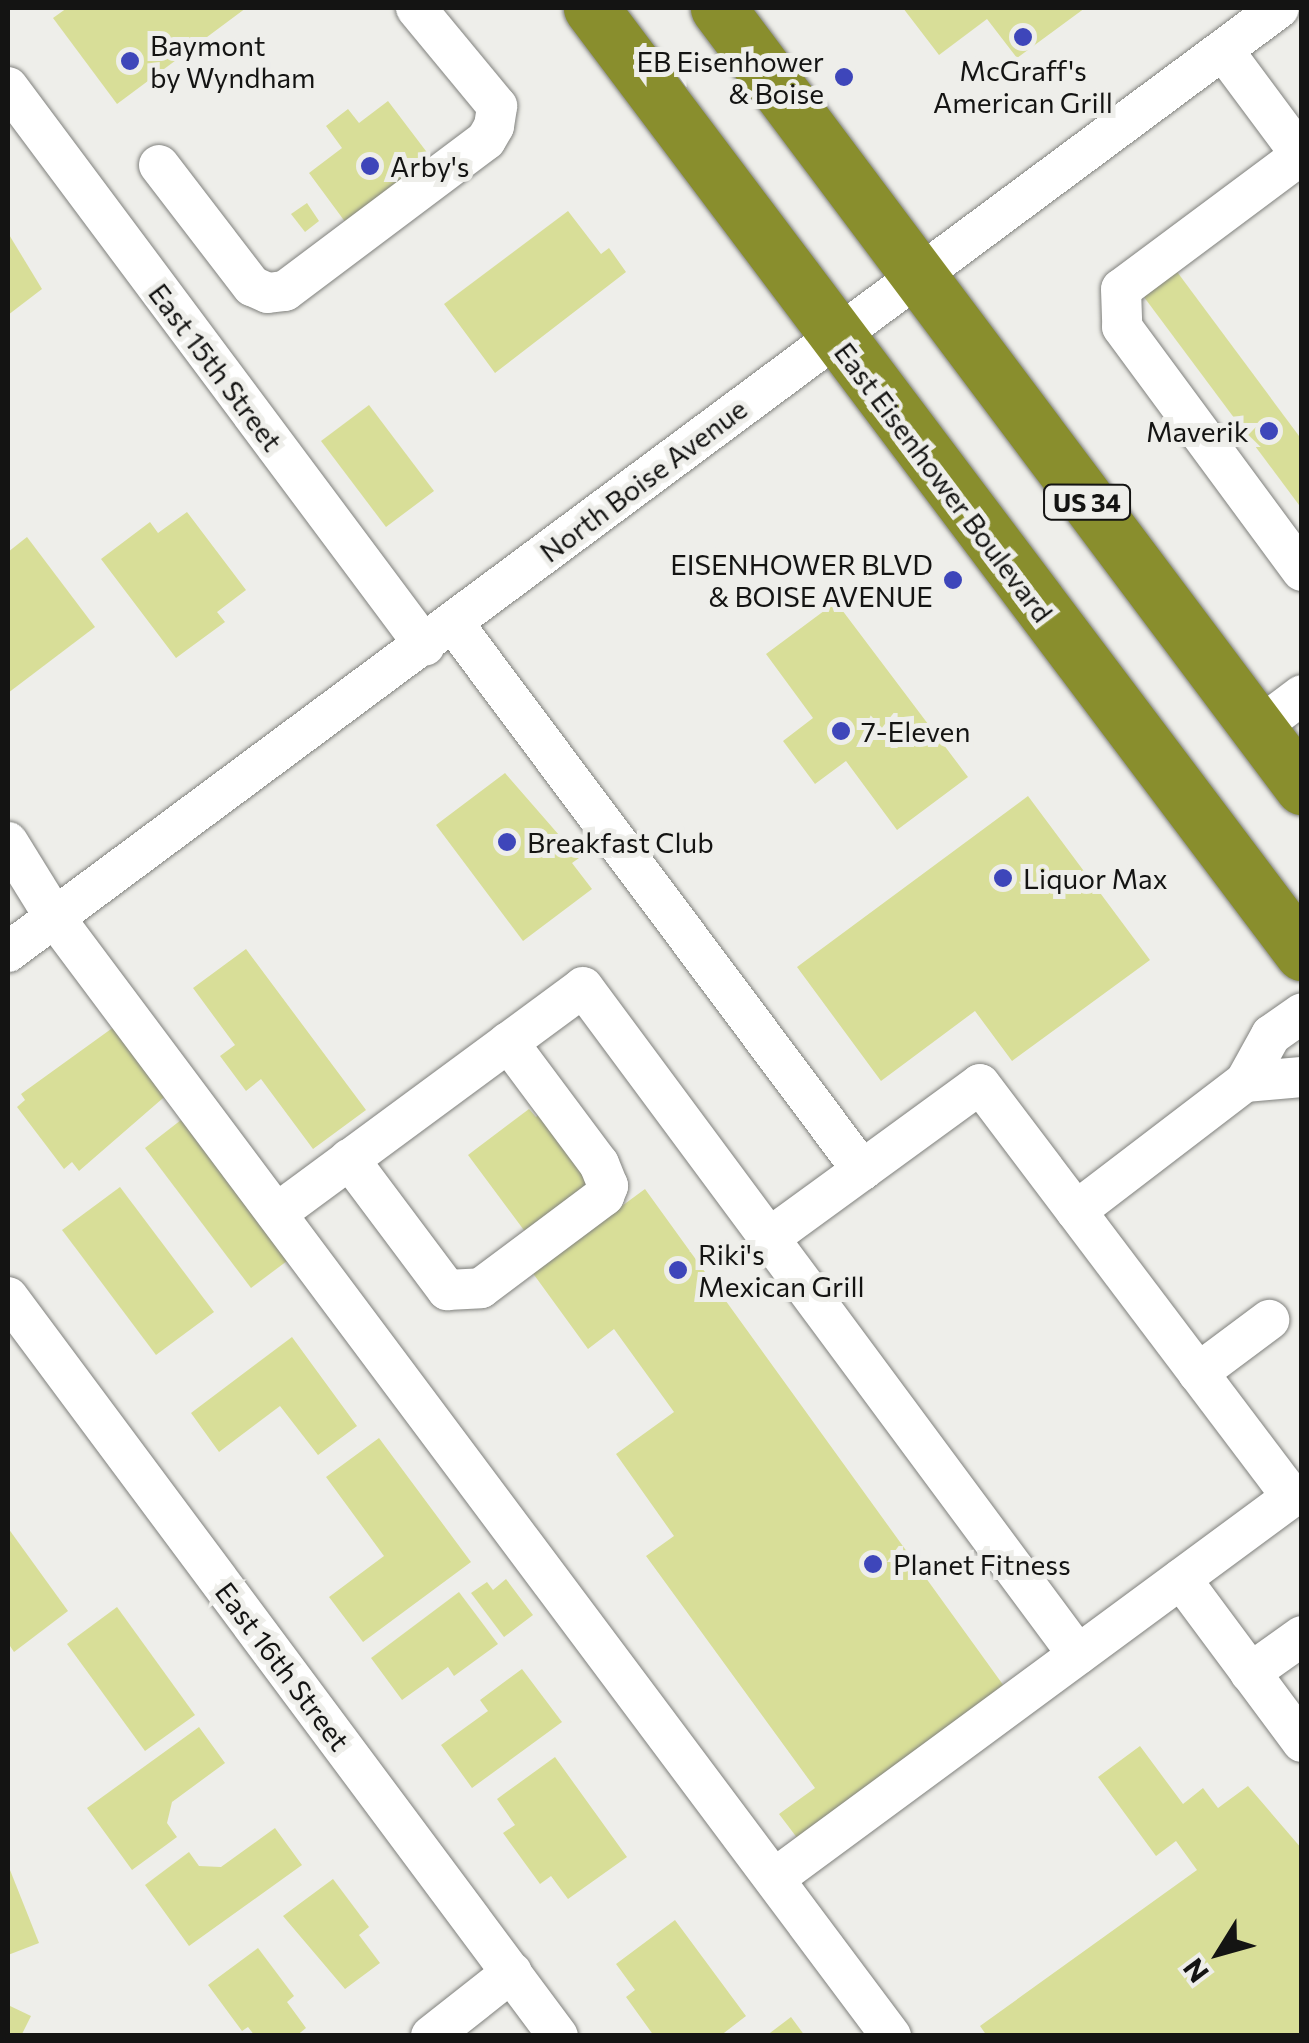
<!DOCTYPE html>
<html>
<head>
<meta charset="utf-8">
<style>
	body { margin:0 }
	#map { position:relative; width:1309px; height:2043px; overflow:hidden; background:#eeeeea; font-family:Commissioner,sans-serif }
	div>[style] { position:absolute }
	[style*='--x'] { left:calc(var(--x)*1px); top:calc(var(--y)*1px); width:calc(var(--w)*1px); rotate:calc(var(--a)*1deg) }
	.building>* { inset:0; background:#d8de98 }
	.roads { filter:drop-shadow(0 0 2px #80817d) drop-shadow(0 0 2px #80817d) }
	.minor>* { height:40px; margin:-20px; padding:0 20px; transform-origin:20px; border-radius:20px; background:#fff }
	.highway>* { height:55px; margin:-27.5px; padding:0 27.5px; transform-origin:27.5px; border-radius:27.5px; background:#898e2d }
	.dots>* { width:28px; height:28px; translate:-50% -50%; box-sizing:border-box; border:5px solid #eeeeea; border-radius:50% }
	span { translate:-50% -50%; white-space:nowrap; text-align:center; line-height:1.15; -webkit-text-stroke:10px #eeeeea; paint-order:stroke }
	.shield-label span { padding:2px 8px; background:#eeeeea; border:2px solid; border-radius:8px; -webkit-text-stroke-width:0 }
	.shield-label { font-size:25px; color:#141413; font-weight:700 }
	.poi-label { font-size:28px; color:#141413 }
	.left { translate:0 -50%; text-align:left }
	.right { translate:-100% -50%; text-align:right }
	.street-label { font-size:28px; color:#141413 }
	.frame { position:absolute; inset:0; border:10px solid #141413; pointer-events:none }
	.north { position:absolute; left:1169px; top:1903px; width:100px; height:100px; -webkit-text-stroke:8px #eeeeea; paint-order:stroke; rotate:233deg; font-size:28px; font-weight:700; line-height:40px; text-align:center; color:#141413 }
	.north::after { content:''; display:block; margin:auto; width:35px; height:45px; background:#141413; clip-path:polygon(50% 0,100% 100%,50% 72%,0 100%) }
</style>
</head>
<body>
<div id="map">
	<div class="building">
		<i style="clip-path:polygon(67px 8px,246px 8px,117px 104px,53px 18px)"></i>
		<i style="clip-path:polygon(903px 8px,1085px 8px,1017px 58px,987px 19px,939px 55px)"></i>
		<i style="clip-path:polygon(388px 101px,432px 159px,346px 223px,309px 173px,342px 148px,326px 126px,348px 109px,359px 123px)"></i>
		<i style="clip-path:polygon(307px 203px,319px 221px,305px 232px,291px 214px)"></i>
		<i style="clip-path:polygon(568px 211px,601px 254px,609px 248px,626px 272px,495px 373px,444px 304px)"></i>
		<i style="clip-path:polygon(8px 233px,42px 289px,8px 315px)"></i>
		<i style="clip-path:polygon(1172px 265px,1302px 440px,1302px 509px,1138px 289px)"></i>
		<i style="clip-path:polygon(369px 405px,434px 491px,386px 527px,321px 441px)"></i>
		<i style="clip-path:polygon(187px 512px,246px 590px,217px 612px,225px 622px,176px 658px,101px 559px,150px 522px,158px 533px)"></i>
		<i style="clip-path:polygon(27px 537px,95px 627px,8px 693px,8px 552px)"></i>
		<i style="clip-path:polygon(836px 602px,968px 777px,897px 830px,846px 761px,815px 784px,783px 741px,813px 718px,766px 654px)"></i>
		<i style="clip-path:polygon(505px 773px,579px 858px,572px 863px,592px 889px,523px 941px,436px 825px)"></i>
		<i style="clip-path:polygon(1028px 796px,1150px 960px,1012px 1061px,975px 1011px,881px 1081px,797px 967px)"></i>
		<i style="clip-path:polygon(246px 949px,366px 1110px,313px 1149px,261px 1079px,246px 1091px,220px 1056px,235px 1045px,193px 988px)"></i>
		<i style="clip-path:polygon(118px 1024px,170px 1092px,79px 1171px,72px 1162px,64px 1169px,17px 1107px,25px 1100px,21px 1094px)"></i>
		<i style="clip-path:polygon(529px 1109px,536px 1117px,542px 1112px,600px 1189px,532px 1241px,468px 1155px)"></i>
		<i style="clip-path:polygon(181px 1120px,287px 1261px,251px 1288px,145px 1148px)"></i>
		<i style="clip-path:polygon(120px 1187px,214px 1312px,156px 1355px,62px 1230px)"></i>
		<i style="clip-path:polygon(645px 1189px,1009px 1693px,801px 1843px,779px 1814px,815px 1788px,646px 1556px,674px 1536px,616px 1454px,674px 1412px,614px 1329px,588px 1349px,532px 1272px)"></i>
		<i style="clip-path:polygon(292px 1337px,357px 1426px,318px 1455px,280px 1406px,219px 1452px,191px 1413px)"></i>
		<i style="clip-path:polygon(379px 1438px,471px 1562px,363px 1642px,329px 1597px,384px 1556px,326px 1477px)"></i>
		<i style="clip-path:polygon(8px 1528px,68px 1611px,14px 1652px,8px 1643px)"></i>
		<i style="clip-path:polygon(506px 1579px,533px 1615px,504px 1637px,471px 1593px,487px 1582px,493px 1590px)"></i>
		<i style="clip-path:polygon(459px 1592px,498px 1644px,454px 1676px,448px 1667px,402px 1700px,371px 1658px)"></i>
		<i style="clip-path:polygon(117px 1607px,195px 1715px,145px 1751px,67px 1644px)"></i>
		<i style="clip-path:polygon(522px 1669px,562px 1722px,472px 1788px,441px 1745px,488px 1711px,480px 1700px)"></i>
		<i style="clip-path:polygon(199px 1727px,225px 1763px,172px 1802px,167px 1823px,177px 1837px,132px 1870px,87px 1808px)"></i>
		<i style="clip-path:polygon(1140px 1746px,1183px 1804px,1203px 1788px,1218px 1808px,1248px 1786px,1302px 1849px,1302px 2036px,987px 2036px,980px 2026px,1197px 1870px,1176px 1841px,1156px 1856px,1098px 1777px)"></i>
		<i style="clip-path:polygon(555px 1757px,627px 1857px,568px 1899px,551px 1876px,540px 1884px,503px 1833px,515px 1825px,497px 1799px)"></i>
		<i style="clip-path:polygon(275px 1828px,302px 1865px,189px 1946px,145px 1885px,189px 1852px,199px 1866px,221px 1867px)"></i>
		<i style="clip-path:polygon(8px 1865px,39px 1943px,8px 1955px)"></i>
		<i style="clip-path:polygon(333px 1879px,369px 1927px,359px 1935px,380px 1963px,345px 1989px,283px 1916px)"></i>
		<i style="clip-path:polygon(675px 1920px,746px 2016px,720px 2036px,654px 2036px,626px 1997px,635px 1990px,616px 1964px)"></i>
		<i style="clip-path:polygon(258px 1948px,294px 1996px,287px 2002px,306px 2028px,296px 2036px,255px 2036px,248px 2027px,242px 2031px,208px 1985px)"></i>
		<i style="clip-path:polygon(8px 2005px,31px 2016px,21px 2036px,8px 2036px)"></i>
		<i style="clip-path:polygon(791px 2017px,805px 2036px,766px 2036px)"></i>
	</div>
	<div class="roads">
		<div class="minor">
			<i style="--x:1223;--y:50;--w:131;--a:53.4"></i>
			<i style="--x:1301;--y:155;--w:224;--a:143.3"></i>
			<i style="--x:1121;--y:289;--w:38;--a:88"></i>
			<i style="--x:1122;--y:327;--w:303;--a:53.6"></i>
			<i style="--x:8;--y:87;--w:697;--a:53.28"></i>
			<i style="--x:159;--y:165;--w:153;--a:52.5"></i>
			<i style="--x:252;--y:286;--w:17;--a:24"></i>
			<i style="--x:268;--y:293;--w:17;--a:-7"></i>
			<i style="--x:285;--y:291;--w:251;--a:-36.9"></i>
			<i style="--x:486;--y:140;--w:16;--a:-60"></i>
			<i style="--x:494;--y:126;--w:20;--a:-81"></i>
			<i style="--x:497;--y:106;--w:127;--a:-129.6"></i>
			<i style="--x:454;--y:624;--w:682;--a:53.23"></i>
			<i style="--x:1257;--y:729;--w:56;--a:-37.1"></i>
			<i style="--x:8;--y:842;--w:89;--a:58.3"></i>
			<i style="--x:55;--y:918;--w:1396;--a:53.21"></i>
			<i style="--x:8;--y:952;--w:1583;--a:-36.6"></i>
			<i style="--x:1245;--y:1082;--w:57;--a:-5"></i>
			<i style="--x:349;--y:1159;--w:164;--a:53.2"></i>
			<i style="--x:447;--y:1290;--w:34;--a:-3"></i>
			<i style="--x:481;--y:1288;--w:154;--a:-36.8"></i>
			<i style="--x:604;--y:1196;--w:11;--a:-68"></i>
			<i style="--x:608;--y:1186;--w:24;--a:-112"></i>
			<i style="--x:599;--y:1164;--w:152;--a:-126.7"></i>
			<i style="--x:1076;--y:1211;--w:213;--a:-37.4"></i>
			<i style="--x:1245;--y:1082;--w:54;--a:-61"></i>
			<i style="--x:1271;--y:1035;--w:38;--a:-35"></i>
			<i style="--x:277;--y:1213;--w:380;--a:-36.4"></i>
			<i style="--x:583;--y:987;--w:831;--a:53.46"></i>
			<i style="--x:769;--y:1238;--w:261;--a:-36.1"></i>
			<i style="--x:980;--y:1084;--w:518;--a:52.93"></i>
			<i style="--x:1292;--y:1497;--w:642;--a:143.61"></i>
			<i style="--x:8;--y:1297;--w:921;--a:53.34"></i>
			<i style="--x:1198;--y:1373;--w:89;--a:-36.7"></i>
			<i style="--x:1181;--y:1579;--w:203;--a:53.4"></i>
			<i style="--x:1250;--y:1673;--w:64;--a:-35.4"></i>
			<i style="--x:431;--y:2036;--w:103;--a:-38.3"></i>
		</div>
		<div class="highway">
			<i style="--x:591;--y:8;--w:1183;--a:53.04"></i>
			<i style="--x:718;--y:8;--w:974;--a:53.14"></i>
		</div>
	</div>
	<div class="dots">
		<i style="left:1023px;top:37px;background:#3e46ba"></i>
		<i style="left:130px;top:61px;background:#3e46ba"></i>
		<i style="left:844px;top:77px;background:#3e46ba"></i>
		<i style="left:370px;top:166px;background:#3e46ba"></i>
		<i style="left:1269px;top:431px;background:#3e46ba"></i>
		<i style="left:953px;top:580px;background:#3e46ba"></i>
		<i style="left:841px;top:731px;background:#3e46ba"></i>
		<i style="left:507px;top:842px;background:#3e46ba"></i>
		<i style="left:1003px;top:878px;background:#3e46ba"></i>
		<i style="left:678px;top:1270px;background:#3e46ba"></i>
		<i style="left:873px;top:1564px;background:#3e46ba"></i>
	</div>
	<div class="shield-label">
		<span style="left:1087px;top:502px">US 34</span>
	</div>
	<div class="poi-label">
		<span class="left" style="left:150px;top:61px">Baymont<br>by Wyndham</span>
		<span class="right" style="left:824px;top:77px">EB Eisenhower<br>&amp; Boise</span>
		<span style="left:1023px;top:86px">McGraff's<br>American Grill</span>
		<span class="left" style="left:390px;top:166px">Arby's</span>
		<span class="right" style="left:1249px;top:431px">Maverik</span>
		<span class="right" style="left:933px;top:580px">EISENHOWER BLVD<br>&amp; BOISE AVENUE</span>
		<span class="left" style="left:861px;top:731px">7-Eleven</span>
		<span class="left" style="left:527px;top:842px">Breakfast Club</span>
		<span class="left" style="left:1023px;top:878px">Liquor Max</span>
		<span class="left" style="left:698px;top:1270px">Riki's<br>Mexican Grill</span>
		<span class="left" style="left:893px;top:1564px">Planet Fitness</span>
	</div>
	<div class="street-label">
		<span style="left:216px;top:367px;rotate:53deg">East 15th Street</span>
		<span style="left:643px;top:480px;rotate:-37deg">North Boise Avenue</span>
		<span style="left:944px;top:482px;rotate:53deg">East Eisenhower Boulevard</span>
		<span style="left:283px;top:1666px;rotate:53deg">East 16th Street</span>
	</div>
	<div class="frame"></div>
	<div class="north">N</div>
</div>
</body>
</html>
